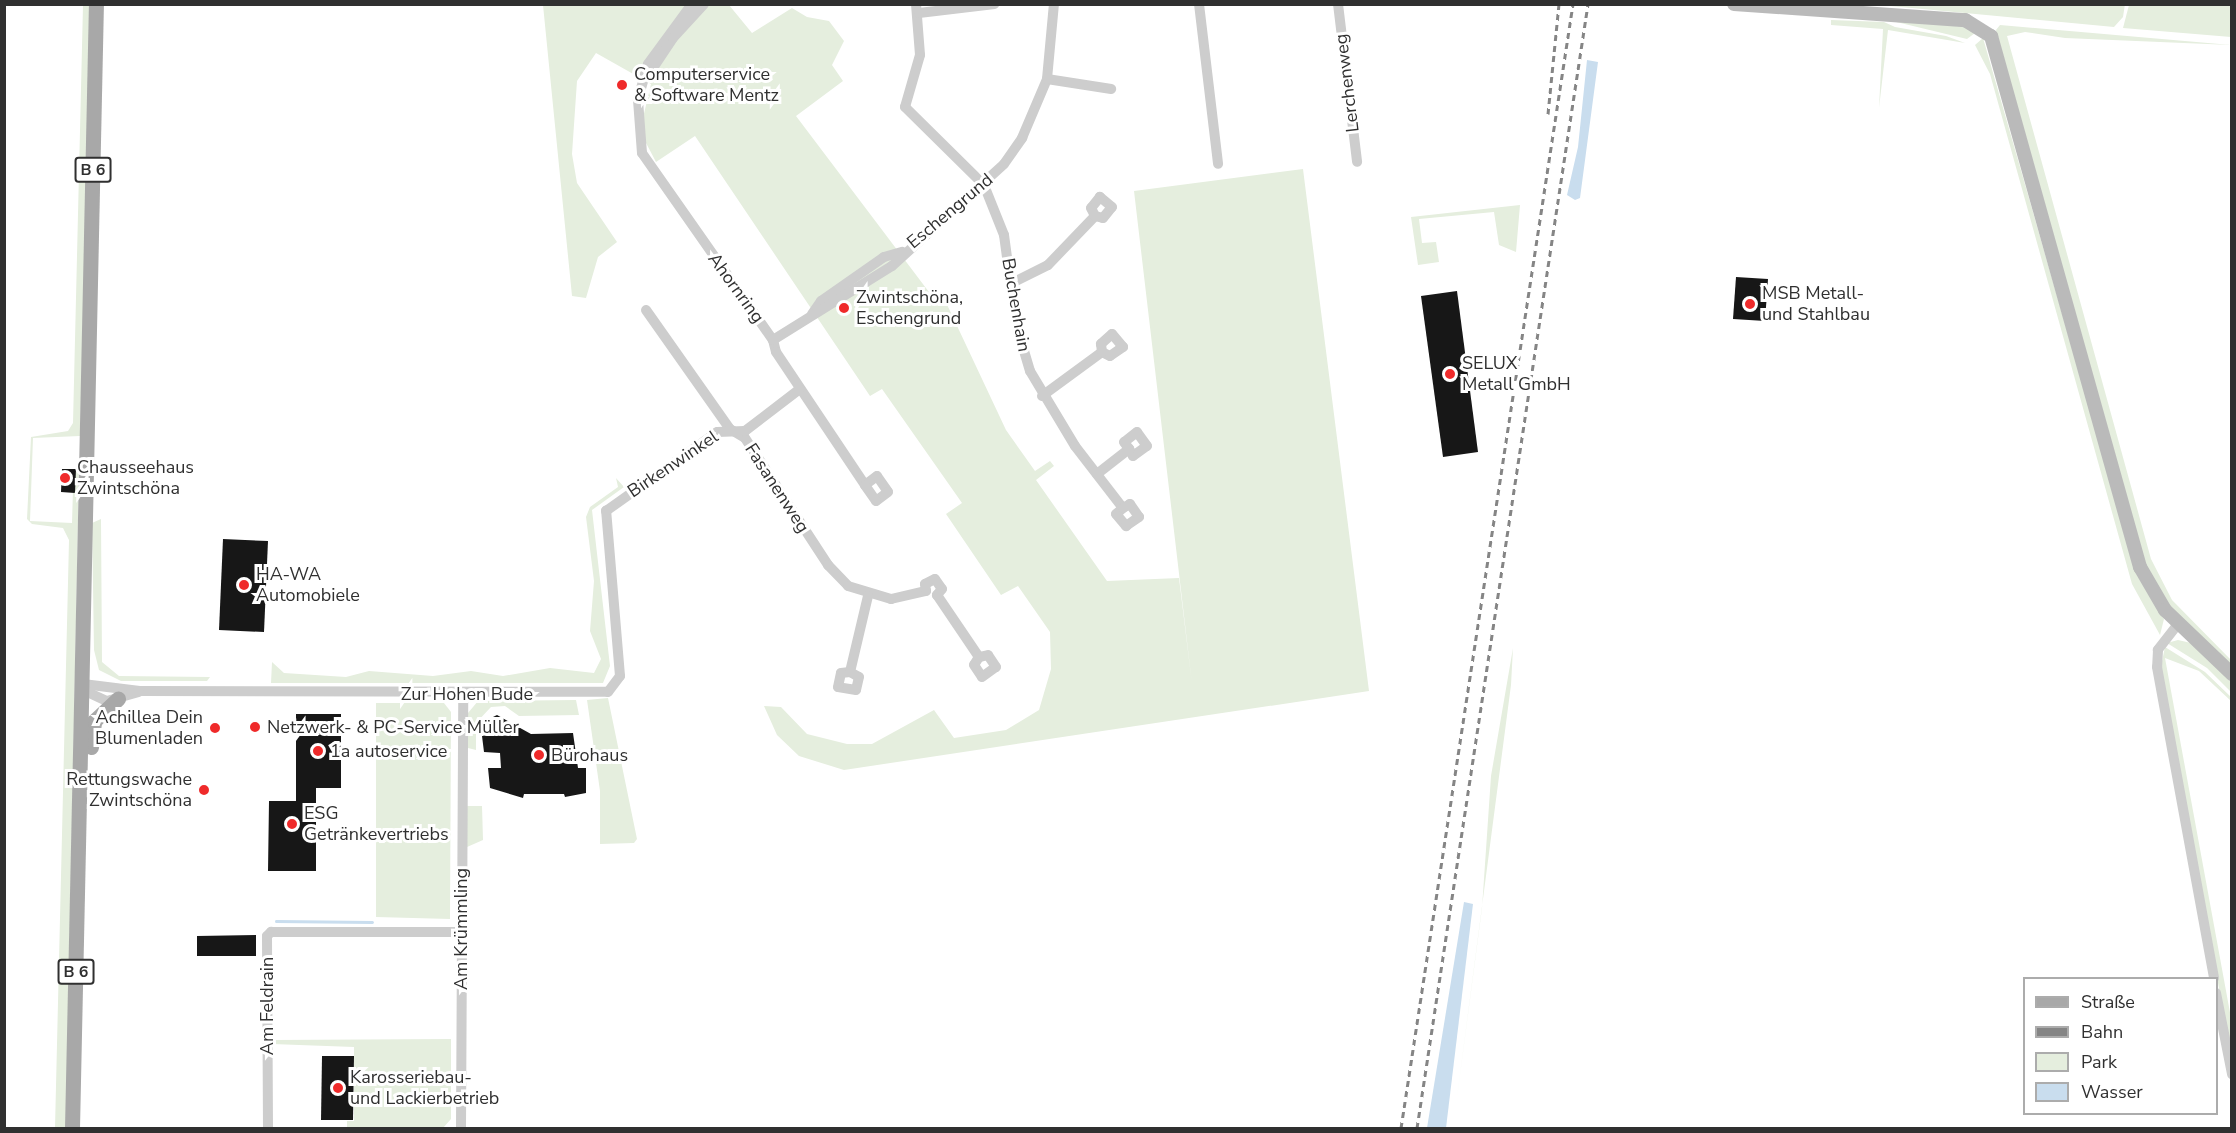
<!DOCTYPE html>
<html>
<head>
<meta charset="utf-8">
<style>
	body { margin:0 }
	#map { position:relative; width:2236px; height:1133px; overflow:hidden; background:#fff; font-family:"Nunito Sans",sans-serif }
	div>[style] { position:absolute }
	[style*='--x'] { left:calc(var(--x)*1px); top:calc(var(--y)*1px); width:calc(var(--w)*1px); rotate:calc(var(--a)*1deg) }
	.green>* { inset:0; background:#e5eede }
	.water>* { inset:0; background:#c9ddee }
	.stream>* { height:3px; margin:-1.5px; padding:0 1.5px; transform-origin:1.5px; border-radius:1.5px; background:#c9ddee }
	.building>* { inset:0; background:#171717 }
	.street>* { height:10px; margin:-5px; padding:0 5px; transform-origin:5px; border-radius:5px; background:#cdcdcd }
	.secondary>* { height:14px; margin:-7px; padding:0 7px; transform-origin:7px; border-radius:7px; background:#bababa }
	.primary>* { height:15px; margin:-7.5px; padding:0 7.5px; transform-origin:7.5px; border-radius:7.5px; background:#a8a8a8 }
	.rail>* { height:3px; margin-top:-1.5px; transform-origin:0; background:repeating-linear-gradient(90deg,#858585 0 6px,transparent 0 10.5px) }
	.dots>* { width:16px; height:16px; translate:-50% -50%; box-sizing:border-box; border:3px solid #fff; border-radius:50% }
	span { translate:-50% -50%; white-space:nowrap; text-align:center; line-height:1.15; -webkit-text-stroke:6px #fff; paint-order:stroke }
	.shield-label span { padding:2px 4px; background:#fff; border:2px solid; border-radius:4px; -webkit-text-stroke-width:0 }
	.shield-label { font-size:16px; color:#303030; font-weight:700 }
	.poi-label { font-size:18px; color:#303030 }
	.left { translate:0 -50%; text-align:left }
	.right { translate:-100% -50%; text-align:right }
	.street-label { font-size:18px; color:#303030 }
	.frame { position:absolute; inset:0; border:6px solid #303030; pointer-events:none }
	.legend { position:absolute; left:2023px; top:977px; width:195px; height:138px; box-sizing:border-box; background:#fff; border:2px solid #acacac; margin:0; padding:8px 10px; list-style:none; font-size:18px; color:#303030 }
	.legend li { display:flex; align-items:center; gap:12px; height:30px }
	.legend b { width:30px; border:2px solid #acacac }
</style>
</head>
<body>
<div id="map">
	<div class="green">
		<i style="clip-path:polygon(2125px 4px,2123px 17px,2114px 27px,1880px 5px)"></i>
		<i style="clip-path:polygon(83px 5px,91px 5px,80px 436px,33px 438px,30px 521px,72px 523px,73px 489px,76px 469px,79px 469px,66px 1128px,55px 1128px,69px 540px,63px 528px,32px 524px,27px 519px,31px 437px,68px 431px,73px 423px)"></i>
		<i style="clip-path:polygon(543px 5px,729px 5px,752px 33px,792px 8px,807px 17px,829px 21px,844px 41px,832px 65px,843px 81px,796px 116px,935px 300px,943px 296px,1006px 430px,1035px 471px,1050px 461px,1054px 466px,1036px 480px,1107px 581px,1179px 578px,1192px 684px,1134px 191px,1303px 169px,1369px 691px,844px 770px,799px 756px,777px 735px,764px 706px,781px 707px,807px 734px,847px 744px,872px 744px,934px 710px,954px 738px,1006px 730px,1039px 710px,1051px 669px,1050px 632px,1018px 586px,1001px 595px,946px 514px,962px 503px,882px 389px,870px 396px,695px 136px,656px 162px,645px 141px,642px 122px,651px 84px,596px 53px,577px 81px,572px 154px,577px 183px,617px 242px,598px 257px,586px 298px,572px 296px)"></i>
		<i style="clip-path:polygon(2129px 5px,2231px 5px,2231px 37px,2123px 28px)"></i>
		<i style="clip-path:polygon(1831px 20px,1884px 22px,1895px 27px,1946px 36px,1965px 43px,1888px 30px,1879px 108px,1883px 29px,1831px 25px)"></i>
		<i style="clip-path:polygon(1888px 20px,1966px 26px,1975px 33px,1967px 39px)"></i>
		<i style="clip-path:polygon(2000px 25px,2231px 45px,2065px 38px,2025px 32px,2007px 36px,2151px 559px,2172px 600px,2231px 660px,2231px 668px,2173px 611px,2148px 572px,1996px 30px)"></i>
		<i style="clip-path:polygon(1983px 38px,2137px 575px,2164px 619px,2160px 635px,2132px 584px,1990px 74px,1975px 45px)"></i>
		<i style="clip-path:polygon(1520px 205px,1516px 252px,1499px 245px,1494px 212px,1419px 219px,1422px 243px,1436px 242px,1439px 262px,1418px 265px,1411px 217px)"></i>
		<i style="clip-path:polygon(616px 478px,624px 487px,592px 510px,610px 666px,603px 683px,271px 683px,272px 662px,284px 673px,346px 677px,369px 671px,433px 676px,471px 671px,503px 676px,550px 668px,594px 673px,601px 659px,590px 631px,594px 581px,586px 517px,590px 507px,618px 487px)"></i>
		<i style="clip-path:polygon(101px 519px,102px 662px,119px 676px,210px 677px,207px 681px,121px 681px,99px 670px,94px 650px,92px 523px)"></i>
		<i style="clip-path:polygon(2178px 640px,2191px 643px,2231px 682px,2231px 692px,2207px 668px,2167px 643px)"></i>
		<i style="clip-path:polygon(2165px 647px,2205px 672px,2231px 697px,2231px 701px,2199px 671px,2165px 658px,2231px 1018px,2231px 1055px,2161px 666px)"></i>
		<i style="clip-path:polygon(1513px 648px,1511px 685px,1453px 1128px,1482px 908px,1491px 776px)"></i>
		<i style="clip-path:polygon(608px 698px,637px 839px,634px 843px,600px 844px,600px 791px,587px 700px)"></i>
		<i style="clip-path:polygon(576px 700px,579px 715px,519px 716px,505px 706px,491px 707px,476px 723px,476px 750px,468px 748px,468px 713px,478px 701px)"></i>
		<i style="clip-path:polygon(376px 703px,444px 703px,451px 712px,450px 919px,376px 917px)"></i>
		<i style="clip-path:polygon(467px 806px,482px 806px,483px 840px,467px 847px)"></i>
		<i style="clip-path:polygon(451px 1039px,451px 1119px,443px 1128px,347px 1128px,347px 1121px,354px 1121px,354px 1047px,272px 1044px,272px 1040px)"></i>
	</div>
	<div class="water">
		<i style="clip-path:polygon(1587px 60px,1598px 62px,1580px 198px,1575px 200px,1567px 195px,1578px 147px)"></i>
		<i style="clip-path:polygon(1464px 902px,1473px 904px,1446px 1128px,1427px 1128px)"></i>
	</div>
	<div class="stream">
		<i style="--x:276;--y:921;--w:96;--a:0.6"></i>
	</div>
	<div class="building">
		<i style="clip-path:polygon(1736px 277px,1768px 279px,1765px 321px,1733px 319px)"></i>
		<i style="clip-path:polygon(1457px 291px,1478px 452px,1443px 457px,1421px 296px)"></i>
		<i style="clip-path:polygon(62px 469px,76px 469px,75px 493px,61px 492px)"></i>
		<i style="clip-path:polygon(223px 539px,268px 541px,264px 632px,219px 630px)"></i>
		<i style="clip-path:polygon(296px 714px,341px 714px,341px 788px,316px 788px,316px 871px,268px 871px,269px 801px,296px 801px)"></i>
		<i style="clip-path:polygon(497px 715px,531px 734px,573px 733px,578px 768px,586px 768px,586px 793px,565px 797px,564px 794px,524px 794px,523px 798px,490px 788px,488px 768px,501px 768px,500px 753px,484px 752px,482px 736px,489px 719px)"></i>
		<i style="clip-path:polygon(256px 935px,256px 956px,197px 956px,197px 936px)"></i>
		<i style="clip-path:polygon(322px 1056px,354px 1056px,353px 1120px,321px 1120px)"></i>
	</div>
	<div class="street">
		<i style="--x:692;--y:4;--w:74;--a:126.3"></i>
		<i style="--x:648;--y:64;--w:37;--a:106"></i>
		<i style="--x:638;--y:100;--w:53;--a:85.7"></i>
		<i style="--x:642;--y:153;--w:228;--a:55"></i>
		<i style="--x:773;--y:340;--w:12;--a:76"></i>
		<i style="--x:776;--y:352;--w:160;--a:56.2"></i>
		<i style="--x:865;--y:485;--w:15;--a:-37"></i>
		<i style="--x:877;--y:476;--w:19;--a:55"></i>
		<i style="--x:888;--y:492;--w:15;--a:143"></i>
		<i style="--x:876;--y:501;--w:19;--a:-125"></i>
		<i style="--x:916;--y:4;--w:51;--a:85.5"></i>
		<i style="--x:920;--y:55;--w:54;--a:106.1"></i>
		<i style="--x:905;--y:107;--w:111;--a:44.6"></i>
		<i style="--x:984;--y:185;--w:54;--a:68.2"></i>
		<i style="--x:1004;--y:235;--w:90;--a:82.3"></i>
		<i style="--x:1016;--y:324;--w:49;--a:73.4"></i>
		<i style="--x:1030;--y:371;--w:87;--a:59"></i>
		<i style="--x:1075;--y:446;--w:78;--a:52.3"></i>
		<i style="--x:1123;--y:508;--w:9;--a:139"></i>
		<i style="--x:1116;--y:514;--w:16;--a:50"></i>
		<i style="--x:1126;--y:526;--w:16;--a:-35"></i>
		<i style="--x:1139;--y:517;--w:16;--a:-125"></i>
		<i style="--x:1130;--y:504;--w:8;--a:150"></i>
		<i style="--x:1199;--y:4;--w:161;--a:83.2"></i>
		<i style="--x:1338;--y:4;--w:159;--a:83.1"></i>
		<i style="--x:919;--y:13;--w:76;--a:-6.8"></i>
		<i style="--x:649;--y:74;--w:43;--a:-56.3"></i>
		<i style="--x:673;--y:38;--w:46;--a:-47.6"></i>
		<i style="--x:1047;--y:79;--w:65;--a:8.9"></i>
		<i style="--x:1010;--y:284;--w:42;--a:-26.6"></i>
		<i style="--x:1048;--y:265;--w:68;--a:-46.2"></i>
		<i style="--x:1095;--y:216;--w:8;--a:14"></i>
		<i style="--x:1103;--y:218;--w:14;--a:-51"></i>
		<i style="--x:1112;--y:207;--w:16;--a:-140"></i>
		<i style="--x:1100;--y:197;--w:14;--a:129"></i>
		<i style="--x:1091;--y:208;--w:9;--a:63"></i>
		<i style="--x:646;--y:310;--w:146;--a:54.8"></i>
		<i style="--x:730;--y:429;--w:17;--a:31"></i>
		<i style="--x:745;--y:438;--w:152;--a:56.8"></i>
		<i style="--x:828;--y:565;--w:29;--a:46"></i>
		<i style="--x:848;--y:586;--w:45;--a:16.8"></i>
		<i style="--x:891;--y:599;--w:36;--a:-13"></i>
		<i style="--x:926;--y:591;--w:7;--a:-98"></i>
		<i style="--x:925;--y:584;--w:11;--a:-27"></i>
		<i style="--x:935;--y:579;--w:12;--a:55"></i>
		<i style="--x:942;--y:589;--w:8;--a:130"></i>
		<i style="--x:937;--y:595;--w:75;--a:55.9"></i>
		<i style="--x:979;--y:657;--w:9;--a:122"></i>
		<i style="--x:974;--y:665;--w:14;--a:56"></i>
		<i style="--x:982;--y:677;--w:17;--a:-36"></i>
		<i style="--x:996;--y:667;--w:14;--a:-124"></i>
		<i style="--x:988;--y:655;--w:9;--a:167"></i>
		<i style="--x:812;--y:314;--w:16;--a:-55"></i>
		<i style="--x:821;--y:301;--w:77;--a:-34.9"></i>
		<i style="--x:884;--y:257;--w:19;--a:-16"></i>
		<i style="--x:773;--y:340;--w:140;--a:-31.9"></i>
		<i style="--x:892;--y:266;--w:151;--a:-42.3"></i>
		<i style="--x:1004;--y:164;--w:32;--a:-55"></i>
		<i style="--x:1022;--y:138;--w:64;--a:-67"></i>
		<i style="--x:1047;--y:79;--w:75;--a:-84.7"></i>
		<i style="--x:1042;--y:396;--w:74;--a:-36.3"></i>
		<i style="--x:1102;--y:352;--w:9;--a:27"></i>
		<i style="--x:1110;--y:356;--w:16;--a:-35"></i>
		<i style="--x:1123;--y:347;--w:17;--a:-130"></i>
		<i style="--x:1112;--y:334;--w:15;--a:138"></i>
		<i style="--x:1101;--y:344;--w:8;--a:83"></i>
		<i style="--x:1097;--y:474;--w:41;--a:-38"></i>
		<i style="--x:1129;--y:449;--w:8;--a:60"></i>
		<i style="--x:1133;--y:456;--w:17;--a:-36"></i>
		<i style="--x:1147;--y:446;--w:17;--a:-126"></i>
		<i style="--x:1137;--y:432;--w:16;--a:142"></i>
		<i style="--x:1124;--y:442;--w:9;--a:54"></i>
		<i style="--x:2178;--y:624;--w:33;--a:128"></i>
		<i style="--x:2158;--y:650;--w:17;--a:93"></i>
		<i style="--x:2157;--y:667;--w:316;--a:79.6"></i>
		<i style="--x:850;--y:672;--w:10;--a:29"></i>
		<i style="--x:859;--y:677;--w:13;--a:103"></i>
		<i style="--x:856;--y:690;--w:18;--a:-171"></i>
		<i style="--x:838;--y:687;--w:14;--a:-78"></i>
		<i style="--x:841;--y:673;--w:9;--a:-6"></i>
		<i style="--x:850;--y:672;--w:78;--a:-76.7"></i>
		<i style="--x:83;--y:684;--w:57;--a:7"></i>
		<i style="--x:140;--y:691;--w:468;--a:0.1"></i>
		<i style="--x:608;--y:692;--w:20;--a:-53"></i>
		<i style="--x:620;--y:676;--w:166;--a:-94.8"></i>
		<i style="--x:606;--y:511;--w:136;--a:-35.4"></i>
		<i style="--x:717;--y:432;--w:28;--a:-2"></i>
		<i style="--x:745;--y:431;--w:69;--a:-37.4"></i>
		<i style="--x:83;--y:690;--w:26;--a:25"></i>
		<i style="--x:107;--y:701;--w:33;--a:-16"></i>
		<i style="--x:2216;--y:993;--w:83;--a:78.8"></i>
		<i style="--x:268;--y:1128;--w:192;--a:-90.3"></i>
		<i style="--x:267;--y:936;--w:6;--a:-45"></i>
		<i style="--x:271;--y:932;--w:190;--a:0"></i>
		<i style="--x:461;--y:1128;--w:434;--a:-89.7"></i>
	</div>
	<div class="secondary">
		<i style="--x:1734;--y:4;--w:232;--a:4"></i>
		<i style="--x:1965;--y:20;--w:31;--a:32"></i>
		<i style="--x:1991;--y:36;--w:552;--a:74.33"></i>
		<i style="--x:2140;--y:567;--w:50;--a:59.8"></i>
		<i style="--x:2165;--y:610;--w:93;--a:43.7"></i>
	</div>
	<div class="primary">
		<i style="--x:91;--y:747;--w:26;--a:-83"></i>
		<i style="--x:94;--y:721;--w:33;--a:-43"></i>
		<i style="--x:72;--y:1128;--w:1124;--a:-88.78"></i>
	</div>
	<div class="rail">
		<i style="--x:1548;--y:114;--w:111;--a:-84.3"></i>
		<i style="--x:1401;--y:1128;--w:1137;--a:-81.3"></i>
		<i style="--x:1417;--y:1128;--w:1137;--a:-81.35"></i>
	</div>
	<div class="dots">
		<i style="left:622px;top:85px;background:#ef2a2a"></i>
		<i style="left:1750px;top:304px;background:#ef2a2a"></i>
		<i style="left:844px;top:308px;background:#ef2a2a"></i>
		<i style="left:1450px;top:374px;background:#ef2a2a"></i>
		<i style="left:65px;top:478px;background:#ef2a2a"></i>
		<i style="left:244px;top:585px;background:#ef2a2a"></i>
		<i style="left:255px;top:727px;background:#ef2a2a"></i>
		<i style="left:215px;top:728px;background:#ef2a2a"></i>
		<i style="left:318px;top:751px;background:#ef2a2a"></i>
		<i style="left:539px;top:755px;background:#ef2a2a"></i>
		<i style="left:204px;top:790px;background:#ef2a2a"></i>
		<i style="left:292px;top:824px;background:#ef2a2a"></i>
		<i style="left:338px;top:1088px;background:#ef2a2a"></i>
	</div>
	<div class="shield-label">
		<span style="left:93px;top:170px">B 6</span>
		<span style="left:76px;top:972px">B 6</span>
	</div>
	<div class="poi-label">
		<span class="left" style="left:634px;top:85px">Computerservice<br>&amp; Software Mentz</span>
		<span class="left" style="left:1762px;top:304px">MSB Metall-<br>und Stahlbau</span>
		<span class="left" style="left:856px;top:308px">Zwintschöna,<br>Eschengrund</span>
		<span class="left" style="left:1462px;top:374px">SELUX<br>Metall GmbH</span>
		<span class="left" style="left:77px;top:478px">Chausseehaus<br>Zwintschöna</span>
		<span class="left" style="left:256px;top:585px">HA-WA<br>Automobiele</span>
		<span class="right" style="left:203px;top:728px">Achillea Dein<br>Blumenladen</span>
		<span class="left" style="left:267px;top:727px">Netzwerk- &amp; PC-Service Müller</span>
		<span class="left" style="left:330px;top:751px">1a autoservice</span>
		<span class="left" style="left:551px;top:755px">Bürohaus</span>
		<span class="right" style="left:192px;top:790px">Rettungswache<br>Zwintschöna</span>
		<span class="left" style="left:304px;top:824px">ESG<br>Getränkevertriebs</span>
		<span class="left" style="left:350px;top:1088px">Karosseriebau-<br>und Lackierbetrieb</span>
	</div>
	<div class="street-label">
		<span style="left:1347px;top:83px;rotate:-97deg">Lerchenweg</span>
		<span style="left:950px;top:211px;rotate:-40deg">Eschengrund</span>
		<span style="left:736px;top:288px;rotate:54deg">Ahornring</span>
		<span style="left:1016px;top:305px;rotate:80deg">Buchenhain</span>
		<span style="left:673px;top:464px;rotate:-34deg">Birkenwinkel</span>
		<span style="left:777px;top:488px;rotate:57deg">Fasanenweg</span>
		<span style="left:467px;top:694px">Zur Hohen Bude</span>
		<span style="left:461px;top:929px;rotate:-90deg">Am Krümmling</span>
		<span style="left:267px;top:1006px;rotate:-90deg">Am Feldrain</span>
	</div>
	<div class="frame"></div>
	<ul class="legend">
	<li><b style="height:8px;background:#a8a8a8"></b>Straße</li>
	<li><b style="height:8px;background:#858585"></b>Bahn</li>
	<li><b style="height:16px;background:#e5eede"></b>Park</li>
	<li><b style="height:16px;background:#c9ddee"></b>Wasser</li>
	</ul>
</div>
</body>
</html>
